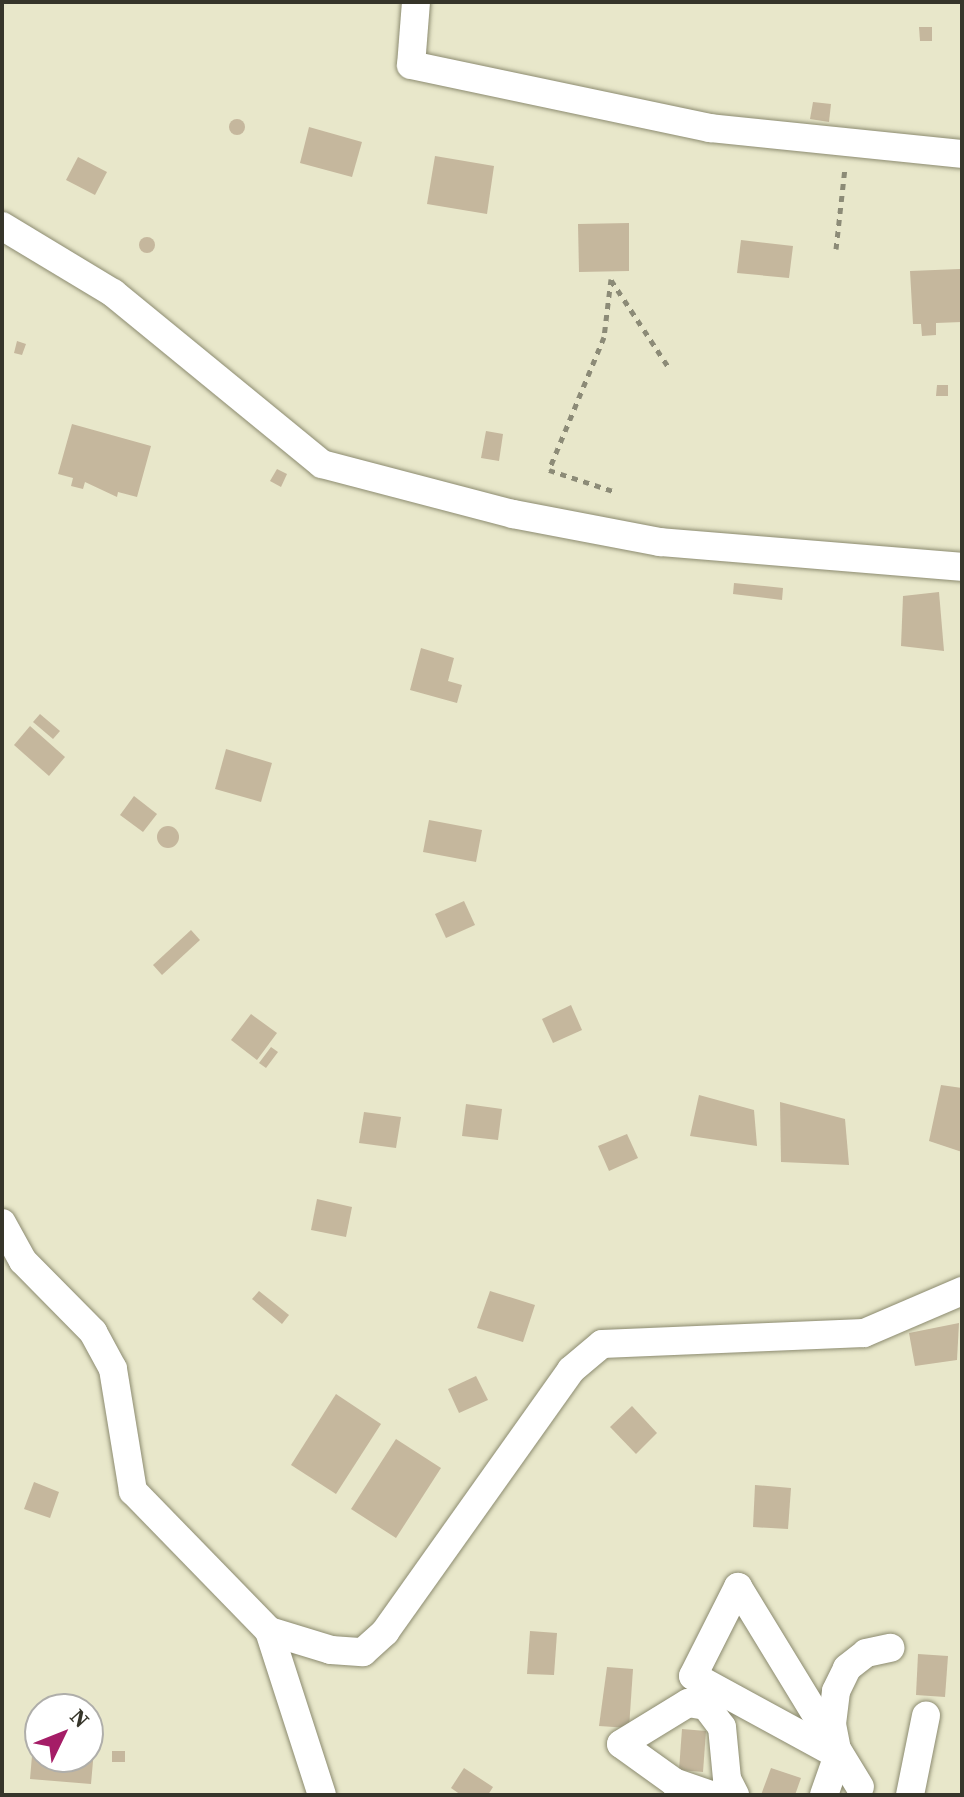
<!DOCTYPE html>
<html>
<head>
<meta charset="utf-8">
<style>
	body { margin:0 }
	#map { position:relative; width:964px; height:1797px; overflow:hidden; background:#e8e7ca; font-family:"Source Serif 4",serif }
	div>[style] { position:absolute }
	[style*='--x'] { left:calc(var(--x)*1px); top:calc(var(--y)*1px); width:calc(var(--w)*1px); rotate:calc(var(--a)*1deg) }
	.building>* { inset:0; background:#c5b79d }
	.round { border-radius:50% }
	.path>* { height:5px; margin-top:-2.5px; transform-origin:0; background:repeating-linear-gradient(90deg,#8c8b77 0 6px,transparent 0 12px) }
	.roads { filter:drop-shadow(0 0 2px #8c8b70) drop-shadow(0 0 2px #8c8b70) }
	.street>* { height:28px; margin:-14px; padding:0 14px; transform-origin:14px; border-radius:14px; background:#fff }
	span { translate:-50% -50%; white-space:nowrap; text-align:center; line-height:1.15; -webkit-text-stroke:8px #fff; paint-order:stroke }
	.frame { position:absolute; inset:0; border:4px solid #36352a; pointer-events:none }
	.north { position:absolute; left:24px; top:1693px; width:80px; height:80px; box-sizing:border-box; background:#fff; border:2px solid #afaeaa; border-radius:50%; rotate:47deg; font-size:22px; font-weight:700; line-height:32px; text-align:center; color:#36352a }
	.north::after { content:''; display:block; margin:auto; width:28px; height:36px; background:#a51d67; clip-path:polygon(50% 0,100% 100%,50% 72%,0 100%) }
</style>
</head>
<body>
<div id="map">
	<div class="building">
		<i style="clip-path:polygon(919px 27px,932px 27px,932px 41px,920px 41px)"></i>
		<i style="clip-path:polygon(813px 102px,831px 104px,829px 122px,810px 119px)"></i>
		<i class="round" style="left:229px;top:119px;width:16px;height:16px"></i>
		<i style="clip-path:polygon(309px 127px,362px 142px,352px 177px,300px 163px)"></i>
		<i style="clip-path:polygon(435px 156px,494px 166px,487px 214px,427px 204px)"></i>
		<i style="clip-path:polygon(78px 157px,107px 172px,95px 195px,66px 180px)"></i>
		<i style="clip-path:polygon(629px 223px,629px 271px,579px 272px,578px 224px)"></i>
		<i class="round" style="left:139px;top:237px;width:16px;height:16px"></i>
		<i style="clip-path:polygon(741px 240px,793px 246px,789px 278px,737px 273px)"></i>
		<i style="clip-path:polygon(960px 269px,962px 322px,936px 323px,936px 335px,922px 336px,921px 324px,913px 324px,910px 271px)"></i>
		<i style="clip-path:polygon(17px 341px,26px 344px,22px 355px,14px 353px)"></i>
		<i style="clip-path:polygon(937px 385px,948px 385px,948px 396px,936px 396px)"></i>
		<i style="clip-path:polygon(72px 424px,151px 446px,137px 497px,118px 492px,117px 497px,85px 482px,83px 489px,71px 486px,73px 478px,58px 474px)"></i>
		<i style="clip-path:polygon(486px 431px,503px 434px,499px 461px,481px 458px)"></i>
		<i style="clip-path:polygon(277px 469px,287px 474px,281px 487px,270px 481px)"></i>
		<i style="clip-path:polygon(734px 583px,783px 588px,782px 600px,733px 594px)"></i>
		<i style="clip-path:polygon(939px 592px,944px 651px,901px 646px,903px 596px)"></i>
		<i style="clip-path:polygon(421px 648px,454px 658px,448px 681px,462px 685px,457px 703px,410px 690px)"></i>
		<i style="clip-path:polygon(40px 714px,60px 731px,53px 739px,33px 722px)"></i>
		<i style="clip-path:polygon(30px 726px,65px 757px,49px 776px,14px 745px)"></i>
		<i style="clip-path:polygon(226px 749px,272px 763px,261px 802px,215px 789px)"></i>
		<i style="clip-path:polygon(134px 796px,157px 814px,143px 832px,120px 815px)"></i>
		<i style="clip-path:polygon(429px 820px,482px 830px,476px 862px,423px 852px)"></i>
		<i class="round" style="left:157px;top:826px;width:22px;height:22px"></i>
		<i style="clip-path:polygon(464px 901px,475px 925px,446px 938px,435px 914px)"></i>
		<i style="clip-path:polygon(191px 930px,200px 940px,162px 975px,153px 965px)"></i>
		<i style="clip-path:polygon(571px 1005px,582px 1030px,553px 1043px,542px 1019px)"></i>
		<i style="clip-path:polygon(251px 1014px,277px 1033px,257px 1060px,231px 1040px)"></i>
		<i style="clip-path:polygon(271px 1047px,278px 1052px,266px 1068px,259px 1063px)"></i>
		<i style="clip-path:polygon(941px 1085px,962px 1088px,962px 1152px,929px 1141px)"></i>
		<i style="clip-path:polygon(699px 1095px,754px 1110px,757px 1146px,690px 1136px)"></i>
		<i style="clip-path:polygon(780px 1102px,845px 1119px,849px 1165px,781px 1162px)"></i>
		<i style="clip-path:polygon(466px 1104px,502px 1109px,498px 1140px,462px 1136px)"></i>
		<i style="clip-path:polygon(364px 1112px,401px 1117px,396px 1148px,359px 1143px)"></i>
		<i style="clip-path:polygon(627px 1134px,638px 1158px,609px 1171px,598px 1146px)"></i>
		<i style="clip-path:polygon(317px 1199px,352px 1207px,346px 1237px,311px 1230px)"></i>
		<i style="clip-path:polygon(259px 1291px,289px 1315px,282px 1324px,252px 1299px)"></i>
		<i style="clip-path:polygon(490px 1291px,535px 1305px,523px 1342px,477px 1328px)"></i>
		<i style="clip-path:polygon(959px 1323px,957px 1360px,915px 1366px,909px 1333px)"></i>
		<i style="clip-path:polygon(476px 1376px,488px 1400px,459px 1413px,448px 1389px)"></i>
		<i style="clip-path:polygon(336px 1394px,381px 1424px,336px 1494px,291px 1465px)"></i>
		<i style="clip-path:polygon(632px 1406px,657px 1433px,636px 1454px,610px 1427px)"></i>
		<i style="clip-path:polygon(396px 1439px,441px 1468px,396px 1538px,351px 1509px)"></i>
		<i style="clip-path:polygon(34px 1482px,59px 1492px,50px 1518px,24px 1509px)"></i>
		<i style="clip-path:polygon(755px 1485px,791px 1488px,788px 1529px,753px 1527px)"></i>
		<i style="clip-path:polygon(530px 1631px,557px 1633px,554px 1675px,527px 1674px)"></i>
		<i style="clip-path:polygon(918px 1654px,948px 1656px,945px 1697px,916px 1695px)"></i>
		<i style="clip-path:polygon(607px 1667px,633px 1669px,629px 1728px,599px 1726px)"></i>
		<i style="clip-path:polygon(682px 1729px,706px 1731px,703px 1772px,679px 1770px)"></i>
		<i style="clip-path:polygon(33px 1744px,40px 1745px,40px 1757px,88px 1757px,88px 1749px,94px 1750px,91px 1784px,30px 1779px)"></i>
		<i style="clip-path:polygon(112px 1751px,125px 1751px,125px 1762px,112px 1762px)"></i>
		<i style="clip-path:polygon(464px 1768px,493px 1787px,488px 1795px,461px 1795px,451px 1788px)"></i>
		<i style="clip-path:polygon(771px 1768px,801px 1778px,795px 1795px,761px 1795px)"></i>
	</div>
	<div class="path">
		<i style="--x:836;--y:249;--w:82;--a:-83.7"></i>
		<i style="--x:611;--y:279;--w:58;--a:96.9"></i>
		<i style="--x:604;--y:337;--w:144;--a:112.5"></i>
		<i style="--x:549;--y:470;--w:71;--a:18.2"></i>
		<i style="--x:611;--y:280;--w:105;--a:56.6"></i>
	</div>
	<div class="roads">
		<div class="street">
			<i style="--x:416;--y:2;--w:63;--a:94.5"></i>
			<i style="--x:411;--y:65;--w:306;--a:11.9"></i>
			<i style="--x:710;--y:128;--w:253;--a:5.9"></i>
			<i style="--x:2;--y:226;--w:130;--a:31.1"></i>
			<i style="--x:113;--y:293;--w:270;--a:39.3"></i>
			<i style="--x:322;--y:464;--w:197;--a:14.7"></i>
			<i style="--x:513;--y:514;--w:150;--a:10.8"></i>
			<i style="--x:660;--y:542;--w:303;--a:4.7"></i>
			<i style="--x:2;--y:1223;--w:43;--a:61.1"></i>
			<i style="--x:23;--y:1261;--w:100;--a:45.4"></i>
			<i style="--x:93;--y:1332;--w:42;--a:61.6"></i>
			<i style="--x:113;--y:1369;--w:124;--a:80.7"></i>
			<i style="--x:133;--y:1491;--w:195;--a:45.8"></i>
			<i style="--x:269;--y:1631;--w:172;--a:72.1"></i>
			<i style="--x:269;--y:1631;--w:65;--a:17"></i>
			<i style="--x:331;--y:1650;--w:32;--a:4"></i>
			<i style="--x:363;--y:1652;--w:30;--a:-42"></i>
			<i style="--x:385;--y:1632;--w:321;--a:-54.6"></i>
			<i style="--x:571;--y:1370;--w:40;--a:-40"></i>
			<i style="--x:602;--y:1344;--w:262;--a:-2.4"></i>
			<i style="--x:864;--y:1333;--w:107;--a:-23.2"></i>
			<i style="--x:838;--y:1755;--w:165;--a:-151.4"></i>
			<i style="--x:693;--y:1676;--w:100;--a:-63.2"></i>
			<i style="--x:738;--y:1587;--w:234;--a:58.6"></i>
			<i style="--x:711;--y:1795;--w:39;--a:-161"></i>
			<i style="--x:674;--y:1782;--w:65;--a:-144.4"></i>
			<i style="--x:621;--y:1744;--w:79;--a:-31.5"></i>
			<i style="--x:688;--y:1703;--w:18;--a:9"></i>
			<i style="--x:706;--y:1706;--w:26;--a:53"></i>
			<i style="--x:722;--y:1727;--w:52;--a:84.5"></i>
			<i style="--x:727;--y:1779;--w:18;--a:63"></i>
			<i style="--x:824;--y:1795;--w:42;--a:-70.7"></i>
			<i style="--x:838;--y:1755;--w:32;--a:-101"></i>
			<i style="--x:832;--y:1724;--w:33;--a:-83"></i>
			<i style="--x:836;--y:1691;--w:25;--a:-64"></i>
			<i style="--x:847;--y:1668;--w:24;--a:-38"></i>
			<i style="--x:866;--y:1653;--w:25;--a:-12"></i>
			<i style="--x:910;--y:1795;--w:81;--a:-78.6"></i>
		</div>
	</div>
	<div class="frame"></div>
	<div class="north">N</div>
</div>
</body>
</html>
